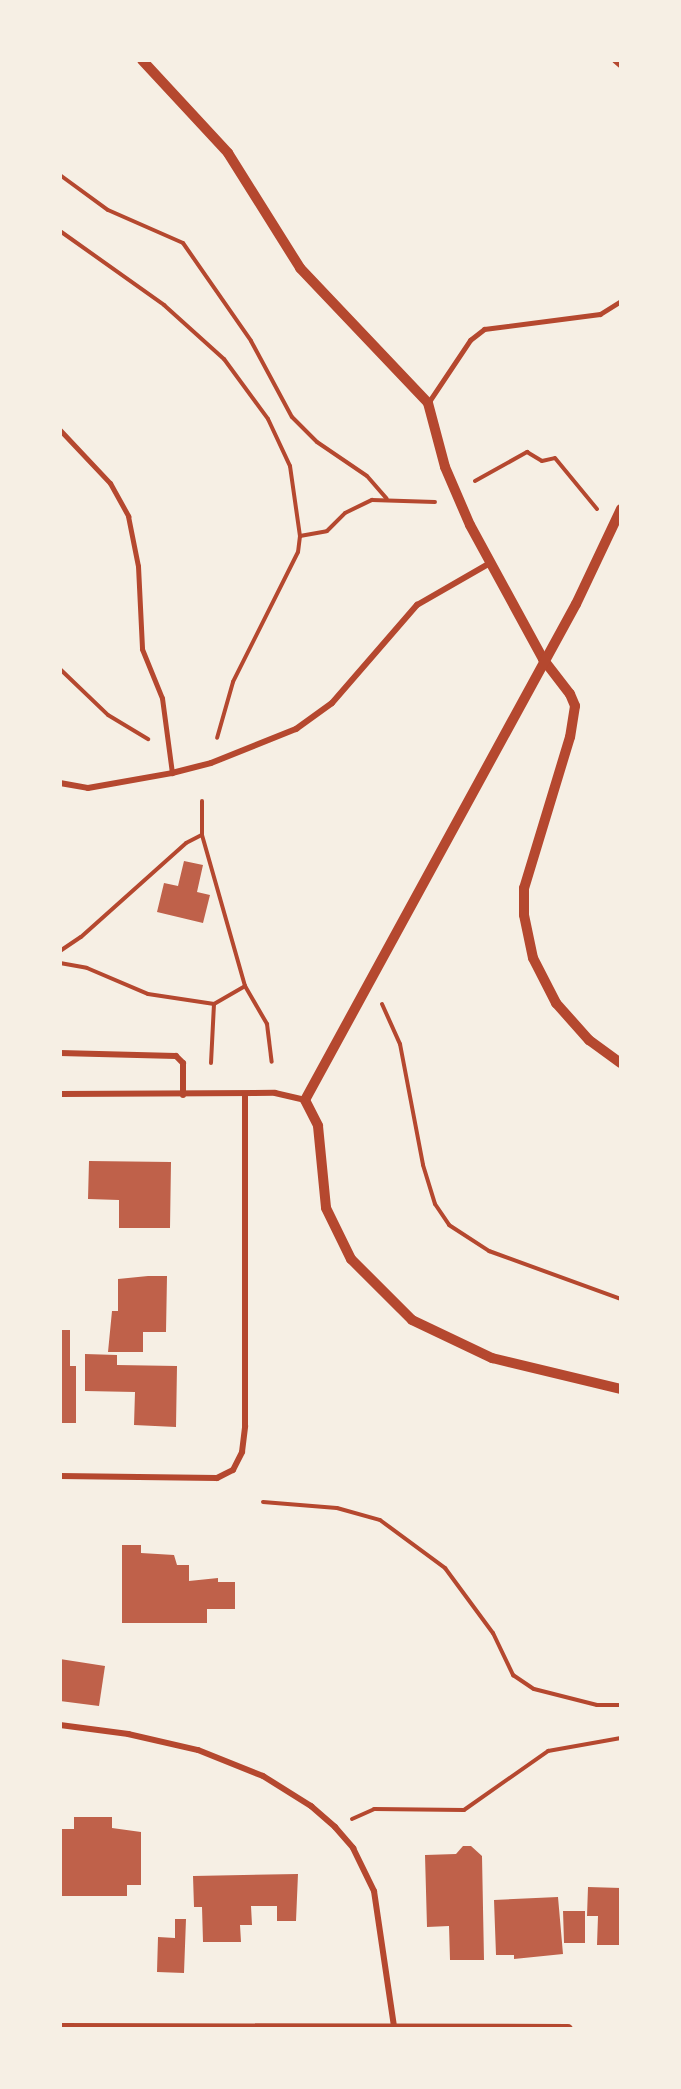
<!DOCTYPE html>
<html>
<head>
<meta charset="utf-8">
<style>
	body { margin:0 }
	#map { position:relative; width:681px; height:2089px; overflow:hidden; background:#f6efe4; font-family:Raleway,sans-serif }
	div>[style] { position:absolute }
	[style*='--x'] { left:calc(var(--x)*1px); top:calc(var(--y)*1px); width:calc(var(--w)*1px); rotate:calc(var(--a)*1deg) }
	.building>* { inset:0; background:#bf614a }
	.path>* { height:4px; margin:-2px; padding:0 2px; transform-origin:2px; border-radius:2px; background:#b5482f }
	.pedestrian>* { height:5px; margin:-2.5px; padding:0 2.5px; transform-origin:2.5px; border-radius:2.5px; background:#b5482f }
	.minor>* { height:6px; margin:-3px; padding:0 3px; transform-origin:3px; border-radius:3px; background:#b5482f }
	.tertiary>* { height:10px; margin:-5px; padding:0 5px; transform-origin:5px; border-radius:5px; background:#b5482f }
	span { translate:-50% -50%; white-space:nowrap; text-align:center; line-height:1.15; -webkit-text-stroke:5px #f6efe4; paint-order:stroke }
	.frame { position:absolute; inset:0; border:62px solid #f6efe4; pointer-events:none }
</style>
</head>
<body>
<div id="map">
	<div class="building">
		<i style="clip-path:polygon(184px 861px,203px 865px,197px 892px,210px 895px,203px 923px,157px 912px,164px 883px,178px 886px)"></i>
		<i style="clip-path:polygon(89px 1161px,171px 1162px,170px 1228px,119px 1228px,119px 1200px,88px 1199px)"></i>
		<i style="clip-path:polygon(148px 1276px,167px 1276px,166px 1332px,143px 1332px,143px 1352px,108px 1352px,112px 1311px,118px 1311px,118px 1279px)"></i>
		<i style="clip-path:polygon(60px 1330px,70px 1330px,70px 1366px,76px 1366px,76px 1423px,60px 1423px)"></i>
		<i style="clip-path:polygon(85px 1354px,117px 1355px,117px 1365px,177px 1366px,176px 1427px,134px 1425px,135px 1392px,85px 1391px)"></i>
		<i style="clip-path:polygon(122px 1545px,141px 1545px,141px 1553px,174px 1555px,177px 1565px,189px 1565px,189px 1581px,218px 1578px,218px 1582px,235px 1582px,235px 1609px,207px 1609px,207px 1623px,122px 1623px)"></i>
		<i style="clip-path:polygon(60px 1659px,105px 1666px,99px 1706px,60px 1701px)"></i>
		<i style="clip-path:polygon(74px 1817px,112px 1817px,112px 1828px,141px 1832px,141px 1885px,127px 1885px,127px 1896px,60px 1896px,60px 1829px,74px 1829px)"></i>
		<i style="clip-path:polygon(463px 1846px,471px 1846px,482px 1856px,484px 1960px,450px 1960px,449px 1926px,427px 1927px,425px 1855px,456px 1854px)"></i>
		<i style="clip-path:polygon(298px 1874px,296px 1921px,277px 1921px,277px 1906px,251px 1906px,252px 1925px,240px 1925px,241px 1942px,203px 1942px,202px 1907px,194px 1907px,193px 1876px)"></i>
		<i style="clip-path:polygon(588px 1887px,621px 1888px,621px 1945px,597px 1945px,598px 1916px,587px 1916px)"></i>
		<i style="clip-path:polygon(558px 1897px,563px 1954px,514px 1959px,514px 1955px,496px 1955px,494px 1900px)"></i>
		<i style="clip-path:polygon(563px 1911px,585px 1911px,585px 1943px,564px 1943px)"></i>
		<i style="clip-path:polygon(175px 1919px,186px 1919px,184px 1973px,157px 1972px,158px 1937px,175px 1938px)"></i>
	</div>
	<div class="path">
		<i style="--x:60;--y:175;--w:59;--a:36.1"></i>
		<i style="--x:108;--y:210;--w:82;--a:23.7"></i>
		<i style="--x:183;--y:243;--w:119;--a:55.2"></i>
		<i style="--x:251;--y:341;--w:86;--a:61.7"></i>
		<i style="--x:292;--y:417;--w:35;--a:45"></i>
		<i style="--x:317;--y:442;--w:60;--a:34.2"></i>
		<i style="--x:367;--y:476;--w:30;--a:49"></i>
		<i style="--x:60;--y:231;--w:128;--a:35.4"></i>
		<i style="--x:164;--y:305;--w:81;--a:42"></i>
		<i style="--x:224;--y:359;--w:74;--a:53.7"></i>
		<i style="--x:268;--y:419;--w:52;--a:64.9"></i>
		<i style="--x:290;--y:466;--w:71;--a:81.9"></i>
		<i style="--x:300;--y:536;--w:16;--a:97"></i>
		<i style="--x:298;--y:552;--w:145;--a:116.6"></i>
		<i style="--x:233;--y:682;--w:58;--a:105.9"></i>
		<i style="--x:475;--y:481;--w:60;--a:-29.1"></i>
		<i style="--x:527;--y:452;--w:17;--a:31"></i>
		<i style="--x:542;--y:461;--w:13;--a:-13"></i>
		<i style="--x:555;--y:458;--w:66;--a:50.5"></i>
		<i style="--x:300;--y:536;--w:27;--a:-10"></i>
		<i style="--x:327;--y:531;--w:25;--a:-45"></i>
		<i style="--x:345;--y:513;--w:30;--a:-26"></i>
		<i style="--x:372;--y:500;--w:63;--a:1.8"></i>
		<i style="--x:60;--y:669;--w:66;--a:43.8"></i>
		<i style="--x:108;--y:715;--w:47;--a:31"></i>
		<i style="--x:202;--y:801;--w:34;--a:90"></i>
		<i style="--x:202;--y:835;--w:157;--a:74.1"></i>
		<i style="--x:245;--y:986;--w:44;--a:59.9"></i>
		<i style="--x:267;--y:1024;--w:38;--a:83"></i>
		<i style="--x:60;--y:951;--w:25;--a:-34"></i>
		<i style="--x:81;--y:937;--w:141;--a:-41.8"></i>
		<i style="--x:186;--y:843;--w:18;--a:-27"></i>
		<i style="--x:60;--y:963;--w:27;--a:10"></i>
		<i style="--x:87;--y:968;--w:66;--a:23.1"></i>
		<i style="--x:148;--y:994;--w:67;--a:8.6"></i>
		<i style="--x:382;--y:1004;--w:44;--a:65.8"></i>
		<i style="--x:400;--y:1044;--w:123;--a:79.2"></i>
		<i style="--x:423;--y:1165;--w:41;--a:72.9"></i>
		<i style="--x:435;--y:1204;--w:25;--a:56"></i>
		<i style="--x:449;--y:1225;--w:48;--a:33"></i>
		<i style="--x:489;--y:1251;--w:140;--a:20"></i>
		<i style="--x:211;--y:1063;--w:59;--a:-87.1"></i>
		<i style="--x:214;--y:1004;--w:36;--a:-30"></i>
		<i style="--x:263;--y:1502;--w:74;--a:4.6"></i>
		<i style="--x:337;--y:1508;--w:45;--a:15.6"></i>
		<i style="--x:380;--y:1520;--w:81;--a:36.4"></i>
		<i style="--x:445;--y:1568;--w:81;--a:53.6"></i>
		<i style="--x:493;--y:1633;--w:47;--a:64.5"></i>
		<i style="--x:513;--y:1675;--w:25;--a:34"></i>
		<i style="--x:534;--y:1689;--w:65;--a:14.3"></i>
		<i style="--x:597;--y:1705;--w:24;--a:0"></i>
		<i style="--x:352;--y:1819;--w:24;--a:-24"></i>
		<i style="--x:374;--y:1809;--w:90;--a:0.6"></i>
		<i style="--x:464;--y:1810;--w:103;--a:-35.1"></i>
		<i style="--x:548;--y:1751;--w:74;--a:-10.1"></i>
	</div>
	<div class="pedestrian">
		<i style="--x:614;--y:60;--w:9;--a:41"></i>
		<i style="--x:428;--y:403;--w:76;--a:-56.3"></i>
		<i style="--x:470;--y:340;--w:18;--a:-38"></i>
		<i style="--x:484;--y:329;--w:117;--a:-7.4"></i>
		<i style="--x:600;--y:314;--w:25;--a:-32"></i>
		<i style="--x:60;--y:430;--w:73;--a:46.7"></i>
		<i style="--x:110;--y:483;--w:38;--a:61"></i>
		<i style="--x:128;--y:516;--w:51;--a:78.7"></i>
		<i style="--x:138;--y:566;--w:83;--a:87.2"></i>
		<i style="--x:142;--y:649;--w:53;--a:67.8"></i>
		<i style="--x:162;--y:698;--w:76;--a:82.4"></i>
	</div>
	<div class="minor">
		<i style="--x:60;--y:783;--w:28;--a:10"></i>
		<i style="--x:88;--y:788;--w:85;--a:-10.1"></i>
		<i style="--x:172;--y:773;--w:40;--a:-14.4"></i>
		<i style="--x:211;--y:763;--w:92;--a:-21.8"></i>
		<i style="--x:296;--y:729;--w:44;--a:-35.8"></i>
		<i style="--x:332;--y:703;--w:130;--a:-49.1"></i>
		<i style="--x:417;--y:605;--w:84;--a:-29.9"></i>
		<i style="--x:60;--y:1053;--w:116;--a:1.5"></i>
		<i style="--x:176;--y:1056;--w:10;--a:45"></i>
		<i style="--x:183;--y:1063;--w:32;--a:90"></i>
		<i style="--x:60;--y:1094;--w:215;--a:-0.3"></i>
		<i style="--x:275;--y:1093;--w:31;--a:13"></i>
		<i style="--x:60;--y:1476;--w:157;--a:0.7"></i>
		<i style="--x:217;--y:1478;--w:18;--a:-27"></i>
		<i style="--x:233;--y:1470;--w:20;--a:-63"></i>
		<i style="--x:242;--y:1452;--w:26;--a:-83"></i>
		<i style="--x:245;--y:1426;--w:331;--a:-90"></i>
		<i style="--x:60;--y:1725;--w:69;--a:7.5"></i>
		<i style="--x:128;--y:1734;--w:72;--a:12.9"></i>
		<i style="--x:198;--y:1750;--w:70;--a:21.8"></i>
		<i style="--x:263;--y:1776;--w:57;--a:32"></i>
		<i style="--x:311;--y:1806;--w:32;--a:41"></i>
		<i style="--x:335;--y:1827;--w:28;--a:49"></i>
		<i style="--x:353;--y:1848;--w:48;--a:64"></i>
		<i style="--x:374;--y:1891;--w:137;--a:81.6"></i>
	</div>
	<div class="tertiary">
		<i style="--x:142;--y:60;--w:127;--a:47.2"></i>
		<i style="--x:228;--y:153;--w:136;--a:57.9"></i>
		<i style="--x:300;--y:268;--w:186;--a:46.5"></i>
		<i style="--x:428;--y:403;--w:66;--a:75.1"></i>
		<i style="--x:445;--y:467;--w:63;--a:66.7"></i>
		<i style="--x:470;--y:525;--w:153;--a:61.4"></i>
		<i style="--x:543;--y:659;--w:44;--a:52.4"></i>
		<i style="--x:570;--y:694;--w:13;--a:67"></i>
		<i style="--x:575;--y:706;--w:31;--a:99"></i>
		<i style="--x:570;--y:737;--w:158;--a:106.9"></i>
		<i style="--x:524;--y:888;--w:27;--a:90"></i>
		<i style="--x:524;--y:915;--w:44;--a:78.2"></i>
		<i style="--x:533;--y:958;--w:51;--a:62.9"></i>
		<i style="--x:556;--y:1003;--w:50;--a:48.3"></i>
		<i style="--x:589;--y:1040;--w:39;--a:36"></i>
		<i style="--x:621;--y:509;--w:105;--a:115.3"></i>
		<i style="--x:576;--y:604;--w:565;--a:118.65"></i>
		<i style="--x:305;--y:1100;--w:29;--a:63"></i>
		<i style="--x:318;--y:1126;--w:82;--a:84.4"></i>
		<i style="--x:326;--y:1208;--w:57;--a:63.9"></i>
		<i style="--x:351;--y:1259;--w:86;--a:45"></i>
		<i style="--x:412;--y:1320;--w:89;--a:25.4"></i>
		<i style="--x:492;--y:1358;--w:133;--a:13.5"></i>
		<i style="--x:60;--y:2028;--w:508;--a:0.11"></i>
	</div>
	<div class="frame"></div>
</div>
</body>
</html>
